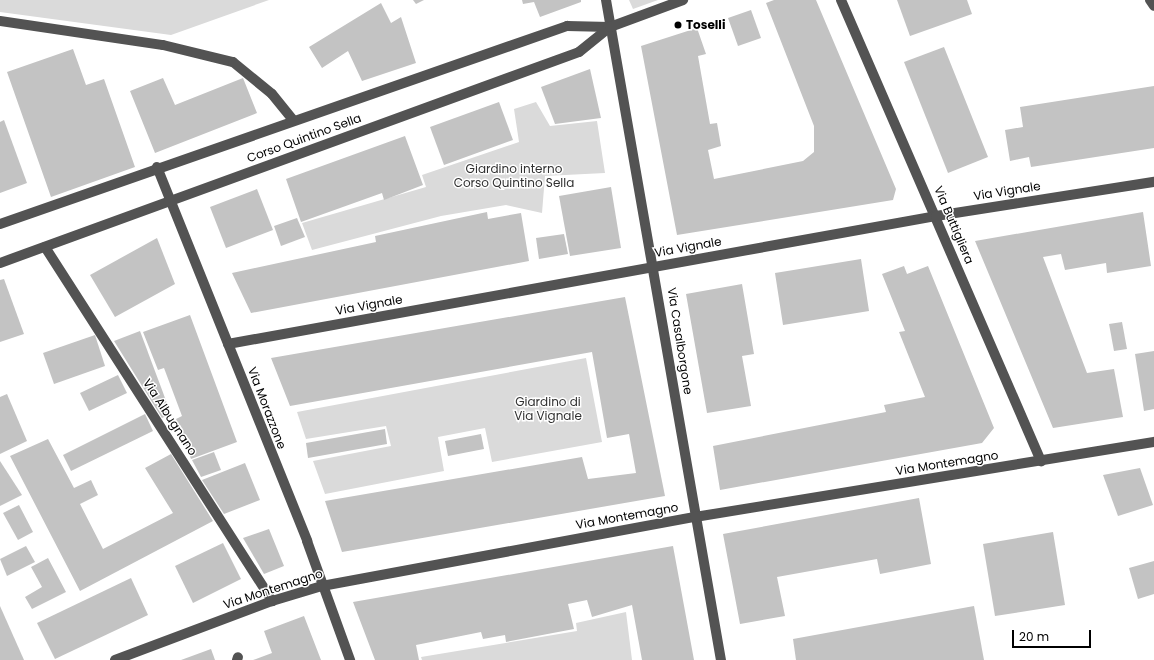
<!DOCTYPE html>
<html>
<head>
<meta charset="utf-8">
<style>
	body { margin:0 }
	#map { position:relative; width:1154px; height:660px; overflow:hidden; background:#fff; font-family:Poppins,sans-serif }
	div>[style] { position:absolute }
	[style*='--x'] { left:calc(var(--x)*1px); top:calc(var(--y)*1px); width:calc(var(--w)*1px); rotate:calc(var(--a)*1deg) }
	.green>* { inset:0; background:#dadada }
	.building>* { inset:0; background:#c3c3c3 }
	.minor>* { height:10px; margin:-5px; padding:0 5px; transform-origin:5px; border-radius:5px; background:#535353 }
	.dots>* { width:11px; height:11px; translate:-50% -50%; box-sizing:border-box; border:2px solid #fff; border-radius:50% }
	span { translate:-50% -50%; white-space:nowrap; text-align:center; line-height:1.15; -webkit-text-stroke:3px #fff; paint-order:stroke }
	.poi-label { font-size:12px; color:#000; font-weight:700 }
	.left { translate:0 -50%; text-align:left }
	.street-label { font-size:12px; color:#000 }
	.park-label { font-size:12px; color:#313131 }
	.scale { position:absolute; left:1012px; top:630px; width:79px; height:18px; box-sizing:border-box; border:2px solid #000; border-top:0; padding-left:5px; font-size:12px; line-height:14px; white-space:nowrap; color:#000; -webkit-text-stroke:3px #fff; paint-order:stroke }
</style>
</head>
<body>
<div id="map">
	<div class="green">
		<i style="clip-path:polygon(0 0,269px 0,171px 35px,0 12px)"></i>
		<i style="clip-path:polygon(629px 0,658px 0,633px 9px)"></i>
		<i style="clip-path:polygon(536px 102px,550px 126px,597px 121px,605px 173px,545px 176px,542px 213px,506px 205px,441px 216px,312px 250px,302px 223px,426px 187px,422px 175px,519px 142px,514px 109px)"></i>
		<i style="clip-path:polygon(586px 358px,602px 442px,492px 462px,485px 428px,438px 437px,444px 471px,325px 494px,313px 461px,391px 446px,386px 426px,306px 439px,297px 412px)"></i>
		<i style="clip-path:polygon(626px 612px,632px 660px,422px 660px,421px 657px,577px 631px,576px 623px)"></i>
	</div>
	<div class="building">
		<i style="clip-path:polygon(413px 0,424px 0,416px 4px)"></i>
		<i style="clip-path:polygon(522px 0,581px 0,581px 2px,540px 17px,534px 2px,523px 4px)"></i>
		<i style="clip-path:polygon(774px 0,816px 0,896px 189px,893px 200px,677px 235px,641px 46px,697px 28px,706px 54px,698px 56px,710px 124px,717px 123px,721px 146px,708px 150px,714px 179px,803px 161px,814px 152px,814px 126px,766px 3px)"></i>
		<i style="clip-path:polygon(897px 0,967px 0,972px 14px,910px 36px)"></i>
		<i style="clip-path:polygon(381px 3px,391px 23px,401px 17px,416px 63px,362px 81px,348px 51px,322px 68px,309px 47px)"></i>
		<i style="clip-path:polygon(751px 10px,761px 38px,738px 46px,728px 18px)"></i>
		<i style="clip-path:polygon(944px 47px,988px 157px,948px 173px,904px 62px)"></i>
		<i style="clip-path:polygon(73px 49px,86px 85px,104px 79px,135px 167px,51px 197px,7px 72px)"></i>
		<i style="clip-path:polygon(590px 69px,601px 118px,555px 124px,541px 87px)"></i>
		<i style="clip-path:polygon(163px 78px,175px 105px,243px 78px,257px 113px,155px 153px,130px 91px)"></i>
		<i style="clip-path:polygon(1154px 86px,1154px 148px,1031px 167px,1029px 157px,1010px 161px,1005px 130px,1023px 127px,1020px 107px)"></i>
		<i style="clip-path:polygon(499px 102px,513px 140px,444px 165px,430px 127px)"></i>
		<i style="clip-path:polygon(4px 120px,27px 183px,0 193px,0 122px)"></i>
		<i style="clip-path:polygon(405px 136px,423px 185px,384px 200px,382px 193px,301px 222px,286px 179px)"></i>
		<i style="clip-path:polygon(611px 187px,621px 248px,570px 256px,559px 196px)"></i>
		<i style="clip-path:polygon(257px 189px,273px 230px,226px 248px,210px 207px)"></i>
		<i style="clip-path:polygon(487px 212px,488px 219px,521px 213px,529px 261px,251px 313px,232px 273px,376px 242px,375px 236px)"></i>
		<i style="clip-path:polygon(1143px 212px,1151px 266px,1107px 273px,1106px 263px,1065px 270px,1061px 254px,1043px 257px,1087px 373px,1114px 369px,1123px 417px,1053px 428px,975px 241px)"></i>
		<i style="clip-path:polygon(297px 218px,305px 237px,281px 246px,274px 226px)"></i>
		<i style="clip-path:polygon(564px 234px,568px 254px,539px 259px,536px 238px)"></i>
		<i style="clip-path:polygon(157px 238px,175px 284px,115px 317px,90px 275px)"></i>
		<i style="clip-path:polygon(861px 259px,869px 311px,783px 325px,775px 273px)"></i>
		<i style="clip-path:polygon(904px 266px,907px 274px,928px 266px,994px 428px,982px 443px,720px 490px,713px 446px,886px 412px,884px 405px,925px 397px,899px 332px,905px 331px,882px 274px)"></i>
		<i style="clip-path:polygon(4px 279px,24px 334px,0 342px,0 280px)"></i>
		<i style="clip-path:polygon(742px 284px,754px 354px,742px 356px,751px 406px,707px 413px,686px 294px)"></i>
		<i style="clip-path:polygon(625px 297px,665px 496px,342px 552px,325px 501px,582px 457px,588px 479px,636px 473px,629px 434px,607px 438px,592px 352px,290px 406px,271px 358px)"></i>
		<i style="clip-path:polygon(190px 315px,237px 442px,191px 459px,176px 419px,182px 416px,164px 368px,158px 370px,143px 332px)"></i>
		<i style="clip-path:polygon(1122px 322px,1127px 349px,1114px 351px,1109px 324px)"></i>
		<i style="clip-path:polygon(140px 331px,171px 414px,162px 418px,114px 341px)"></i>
		<i style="clip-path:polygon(95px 335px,105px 366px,54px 384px,43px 353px)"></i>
		<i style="clip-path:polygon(1154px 351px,1154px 409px,1144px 411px,1135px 354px)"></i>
		<i style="clip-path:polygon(118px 375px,127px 393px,89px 411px,80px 393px)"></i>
		<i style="clip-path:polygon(7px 394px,27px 441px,0 454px,0 397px)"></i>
		<i style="clip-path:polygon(145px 414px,153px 431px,71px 471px,63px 455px)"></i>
		<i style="clip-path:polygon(385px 429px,387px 444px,308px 458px,306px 443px)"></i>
		<i style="clip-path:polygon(481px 434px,484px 449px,448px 456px,445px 441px)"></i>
		<i style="clip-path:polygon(48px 439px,74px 488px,91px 480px,98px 495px,80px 504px,103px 549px,173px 513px,145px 468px,171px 454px,213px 521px,80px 591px,10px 456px)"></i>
		<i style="clip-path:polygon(214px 452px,221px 470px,201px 477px,192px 460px)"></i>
		<i style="clip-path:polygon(0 461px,22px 495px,0 506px)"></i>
		<i style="clip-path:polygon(245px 463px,260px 500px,224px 514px,202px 480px)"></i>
		<i style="clip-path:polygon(1140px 468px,1153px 505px,1118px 516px,1103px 475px)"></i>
		<i style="clip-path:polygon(919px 498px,931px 564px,880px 574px,877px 559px,777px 577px,785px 616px,740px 624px,723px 534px)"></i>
		<i style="clip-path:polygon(19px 505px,33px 532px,18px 540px,3px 513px)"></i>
		<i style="clip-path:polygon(269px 529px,284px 566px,264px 574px,243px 538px)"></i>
		<i style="clip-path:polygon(1053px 532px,1065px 605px,995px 616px,983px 544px)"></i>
		<i style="clip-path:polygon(223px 543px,241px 579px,193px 603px,175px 566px)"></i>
		<i style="clip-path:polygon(26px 546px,35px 562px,7px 576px,0 559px)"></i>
		<i style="clip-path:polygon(673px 546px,694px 660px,642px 660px,632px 605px,592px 617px,587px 600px,568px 604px,574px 629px,506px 642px,505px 635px,483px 639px,481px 632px,416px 645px,419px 660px,375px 660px,353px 602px)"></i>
		<i style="clip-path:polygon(48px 558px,66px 592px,32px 609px,25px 597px,42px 587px,31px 567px)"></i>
		<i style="clip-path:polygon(1154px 561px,1154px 594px,1138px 599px,1129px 568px)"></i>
		<i style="clip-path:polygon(131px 578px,148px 615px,55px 659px,37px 623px)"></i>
		<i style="clip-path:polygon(0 606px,24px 660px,0 660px)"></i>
		<i style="clip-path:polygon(974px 606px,984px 660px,796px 660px,793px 639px)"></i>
		<i style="clip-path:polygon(304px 616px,321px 660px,253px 660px,272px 653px,264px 631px)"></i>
		<i style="clip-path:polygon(211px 649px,215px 660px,181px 660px)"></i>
	</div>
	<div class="minor">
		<i style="--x:606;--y:0;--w:670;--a:80.12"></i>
		<i style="--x:841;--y:0;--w:503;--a:66.55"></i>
		<i style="--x:1150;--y:0;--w:7;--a:56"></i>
		<i style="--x:0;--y:21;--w:165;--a:8.4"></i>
		<i style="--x:163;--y:45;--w:72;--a:13.7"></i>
		<i style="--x:233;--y:62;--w:50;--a:39.4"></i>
		<i style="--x:272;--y:94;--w:33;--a:51"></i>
		<i style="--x:157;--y:167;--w:403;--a:68.1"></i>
		<i style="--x:307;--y:541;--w:127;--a:70.1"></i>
		<i style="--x:0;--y:224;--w:601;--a:-19.25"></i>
		<i style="--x:567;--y:26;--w:43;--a:1.3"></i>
		<i style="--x:45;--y:247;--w:421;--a:57.3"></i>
		<i style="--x:0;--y:263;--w:616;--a:-20.02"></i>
		<i style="--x:579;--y:52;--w:40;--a:-39"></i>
		<i style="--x:610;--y:27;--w:78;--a:-20.3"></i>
		<i style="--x:228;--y:344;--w:719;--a:-10.25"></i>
		<i style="--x:936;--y:216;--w:221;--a:-8.9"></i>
		<i style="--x:115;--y:660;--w:168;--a:-20.6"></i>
		<i style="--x:272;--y:601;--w:52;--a:-16.7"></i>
		<i style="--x:322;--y:586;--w:379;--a:-10.5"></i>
		<i style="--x:695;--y:517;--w:465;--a:-9.3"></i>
		<i style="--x:237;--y:660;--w:3;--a:-72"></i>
	</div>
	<div class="dots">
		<i style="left:678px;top:25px;background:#000"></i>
	</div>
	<div class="poi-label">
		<span class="left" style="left:686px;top:25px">Toselli</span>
	</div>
	<div class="street-label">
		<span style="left:304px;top:138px;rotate:-20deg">Corso Quintino Sella</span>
		<span style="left:1007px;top:191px;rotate:-9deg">Via Vignale</span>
		<span style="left:954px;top:225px;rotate:67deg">Via Buttigliera</span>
		<span style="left:688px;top:247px;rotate:-10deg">Via Vignale</span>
		<span style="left:369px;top:305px;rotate:-10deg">Via Vignale</span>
		<span style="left:680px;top:341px;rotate:81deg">Via Casalborgone</span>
		<span style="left:267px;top:408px;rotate:69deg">Via Morazzone</span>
		<span style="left:170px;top:417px;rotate:57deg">Via Albugnano</span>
		<span style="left:947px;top:463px;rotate:-9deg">Via Montemagno</span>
		<span style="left:627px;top:516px;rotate:-10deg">Via Montemagno</span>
		<span style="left:273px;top:589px;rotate:-18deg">Via Montemagno</span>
	</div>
	<div class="park-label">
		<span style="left:514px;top:176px">Giardino interno<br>Corso Quintino Sella</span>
		<span style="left:548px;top:409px">Giardino di<br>Via Vignale</span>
	</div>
	<div class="scale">20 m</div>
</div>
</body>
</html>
